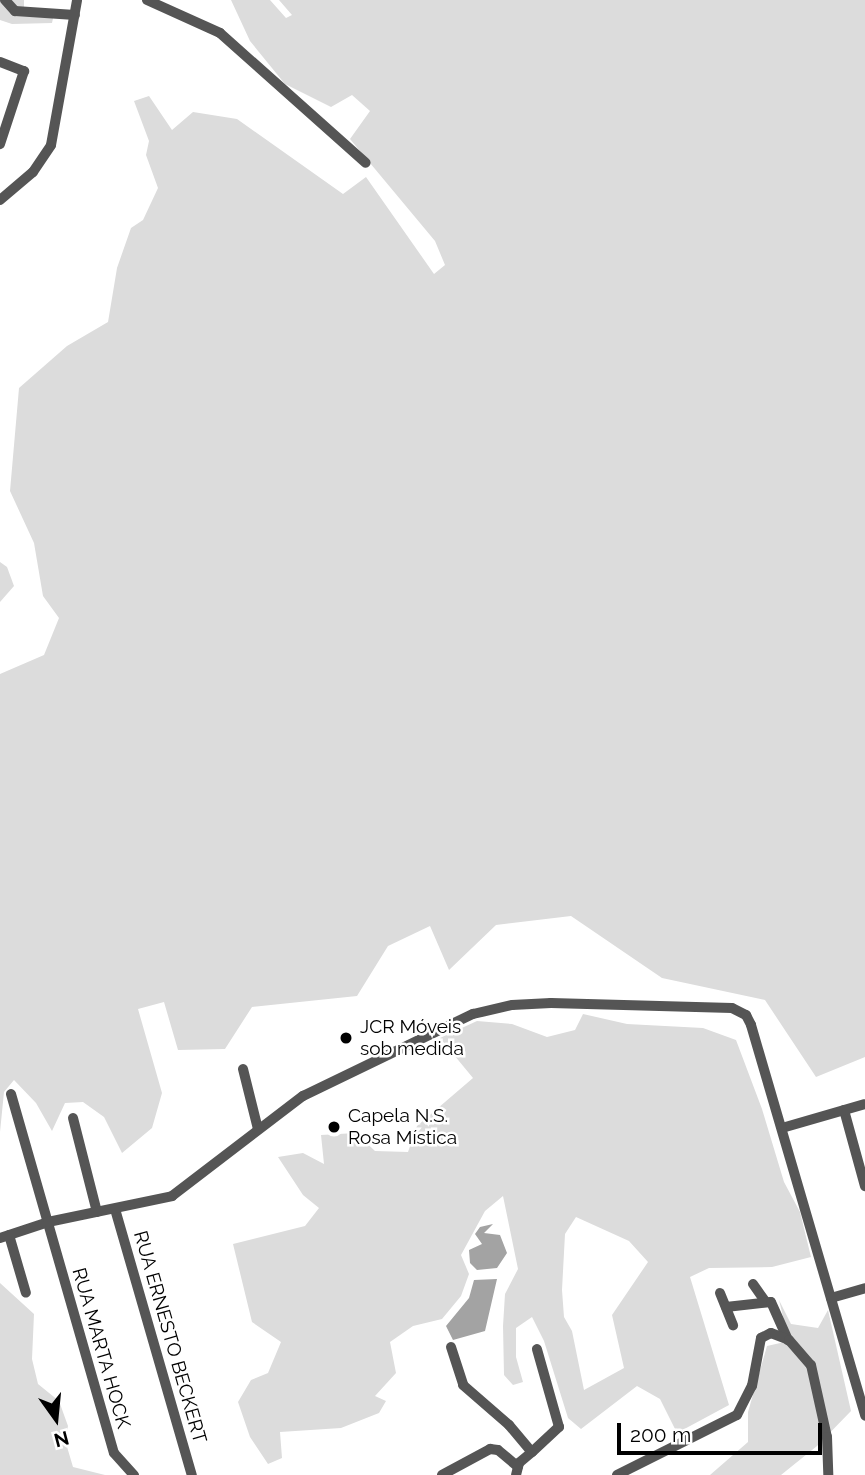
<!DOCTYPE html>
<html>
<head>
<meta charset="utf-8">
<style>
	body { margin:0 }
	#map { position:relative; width:865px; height:1475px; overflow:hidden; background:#fff; font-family:Raleway,sans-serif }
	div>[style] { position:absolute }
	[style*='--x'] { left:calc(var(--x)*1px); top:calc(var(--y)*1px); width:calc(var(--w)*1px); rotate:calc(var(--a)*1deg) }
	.green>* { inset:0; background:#dcdcdc }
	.water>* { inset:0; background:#a3a3a3 }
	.minor>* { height:10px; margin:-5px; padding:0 5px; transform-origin:5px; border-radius:5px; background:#555 }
	.dots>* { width:19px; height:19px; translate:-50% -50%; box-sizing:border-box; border:4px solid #fff; border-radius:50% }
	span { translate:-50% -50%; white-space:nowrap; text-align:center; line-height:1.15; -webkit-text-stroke:5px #fff; paint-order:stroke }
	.poi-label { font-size:19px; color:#000 }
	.left { translate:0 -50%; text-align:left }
	.street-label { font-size:19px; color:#000 }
	.north { position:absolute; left:21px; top:1384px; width:70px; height:70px; -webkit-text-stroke:5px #fff; paint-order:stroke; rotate:165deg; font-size:19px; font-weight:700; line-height:28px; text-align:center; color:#000 }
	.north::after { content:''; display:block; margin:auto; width:24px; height:32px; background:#000; clip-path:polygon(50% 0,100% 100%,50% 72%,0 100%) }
	.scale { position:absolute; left:617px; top:1423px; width:205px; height:32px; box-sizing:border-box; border:4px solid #000; border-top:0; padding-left:9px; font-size:21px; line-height:24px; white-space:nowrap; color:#000; -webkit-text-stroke:5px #fff; paint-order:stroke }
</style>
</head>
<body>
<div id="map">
	<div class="green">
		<i style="clip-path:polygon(0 0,24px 0,24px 12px,54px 14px,52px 23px,12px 24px,0 20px)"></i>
		<i style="clip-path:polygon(231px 0,270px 0,286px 18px,292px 15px,279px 0,865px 0,865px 1057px,816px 1077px,765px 1000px,662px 978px,571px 916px,496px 925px,449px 970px,430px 926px,388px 946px,357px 996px,252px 1007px,225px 1049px,178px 1050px,164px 1002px,138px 1009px,162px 1093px,152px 1128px,122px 1153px,104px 1117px,83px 1102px,65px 1103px,52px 1131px,36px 1103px,14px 1080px,4px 1092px,0 1132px,0 674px,44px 655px,59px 618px,43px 596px,34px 543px,10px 491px,19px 388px,67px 346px,108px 322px,117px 268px,131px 228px,143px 220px,158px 188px,146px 155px,149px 141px,134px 101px,149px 96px,172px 130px,193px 112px,237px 119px,343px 194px,366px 177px,434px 274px,445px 265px,435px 241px,350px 139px,370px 111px,352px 95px,331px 107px,285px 84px,250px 41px)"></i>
		<i style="clip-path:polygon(0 562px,7px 567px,14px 586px,0 602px)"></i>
		<i style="clip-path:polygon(evenodd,583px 1014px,627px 1024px,703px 1028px,736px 1040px,762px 1109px,784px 1182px,800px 1212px,811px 1257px,772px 1267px,709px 1268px,690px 1277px,729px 1405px,677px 1433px,660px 1399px,637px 1386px,581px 1429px,568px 1418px,544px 1341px,532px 1317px,516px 1328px,516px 1357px,523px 1382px,513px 1385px,504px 1375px,503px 1326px,505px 1294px,518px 1269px,503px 1196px,485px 1211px,461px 1255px,469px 1274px,461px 1296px,442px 1319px,413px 1326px,390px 1342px,396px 1373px,375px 1396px,386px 1401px,379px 1413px,341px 1428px,280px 1432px,282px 1458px,268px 1464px,250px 1437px,238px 1402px,251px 1380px,268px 1373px,281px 1342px,252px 1322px,233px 1244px,305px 1226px,319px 1208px,303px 1195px,278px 1157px,303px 1153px,324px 1164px,321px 1135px,356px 1133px,375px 1151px,408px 1152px,417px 1126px,473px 1078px,440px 1038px,477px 1021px,512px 1024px,547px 1037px,575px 1030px,583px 1014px,576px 1217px,629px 1241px,648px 1262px,612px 1315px,624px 1368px,584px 1390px,572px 1331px,564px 1317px,562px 1290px,565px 1234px,576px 1217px)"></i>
		<i style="clip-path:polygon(0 1283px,34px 1314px,32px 1359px,38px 1384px,59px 1401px,68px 1426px,65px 1440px,73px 1467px,105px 1475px,0 1475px)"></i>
		<i style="clip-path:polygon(779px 1300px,791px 1324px,818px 1328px,828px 1310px,851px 1411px,817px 1446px,781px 1475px,710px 1475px,748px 1442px,748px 1412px,767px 1346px,789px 1341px)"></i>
	</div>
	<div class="water">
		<i style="clip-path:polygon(493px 1224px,484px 1233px,500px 1235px,507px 1253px,497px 1268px,477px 1270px,470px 1263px,469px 1250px,482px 1244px,475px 1234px,480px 1227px)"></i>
		<i style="clip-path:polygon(497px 1279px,485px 1331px,453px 1340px,446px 1326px,469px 1298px,474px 1280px)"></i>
	</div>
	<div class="minor">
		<i style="--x:5;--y:0;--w:15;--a:48"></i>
		<i style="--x:15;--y:11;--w:60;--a:3.8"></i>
		<i style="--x:147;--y:0;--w:80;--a:24.3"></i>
		<i style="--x:220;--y:33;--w:195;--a:41.7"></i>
		<i style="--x:0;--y:62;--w:26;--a:21"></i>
		<i style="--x:24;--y:71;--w:77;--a:108.2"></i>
		<i style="--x:0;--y:200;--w:43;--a:-40.3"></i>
		<i style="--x:33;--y:172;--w:32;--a:-56"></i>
		<i style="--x:51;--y:145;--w:147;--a:-79.8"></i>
		<i style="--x:243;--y:1069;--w:62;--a:76"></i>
		<i style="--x:11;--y:1094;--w:373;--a:74"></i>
		<i style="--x:114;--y:1453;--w:30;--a:48"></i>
		<i style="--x:844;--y:1110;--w:79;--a:74.6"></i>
		<i style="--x:73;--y:1118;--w:97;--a:75.7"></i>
		<i style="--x:782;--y:1128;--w:86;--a:-16.1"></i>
		<i style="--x:115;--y:1209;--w:277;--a:73.9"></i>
		<i style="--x:9;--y:1235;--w:60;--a:73.7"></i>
		<i style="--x:0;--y:1238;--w:51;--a:-18.4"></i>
		<i style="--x:48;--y:1222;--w:127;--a:-11.8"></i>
		<i style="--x:172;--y:1196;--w:165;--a:-37.4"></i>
		<i style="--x:303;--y:1096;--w:189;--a:-25.8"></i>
		<i style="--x:473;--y:1014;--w:40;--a:-13"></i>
		<i style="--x:512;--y:1005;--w:39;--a:-3"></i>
		<i style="--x:551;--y:1003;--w:181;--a:1.6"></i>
		<i style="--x:732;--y:1008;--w:16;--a:27"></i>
		<i style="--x:746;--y:1015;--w:11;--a:63"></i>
		<i style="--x:751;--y:1025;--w:407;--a:73.7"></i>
		<i style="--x:753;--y:1284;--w:21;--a:55"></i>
		<i style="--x:720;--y:1293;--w:35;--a:68"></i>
		<i style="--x:831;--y:1298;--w:35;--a:-16"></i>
		<i style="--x:726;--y:1307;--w:45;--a:-6.3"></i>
		<i style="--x:771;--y:1302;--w:42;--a:65.9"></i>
		<i style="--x:451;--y:1347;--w:40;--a:72"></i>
		<i style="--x:463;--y:1385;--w:61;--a:41"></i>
		<i style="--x:509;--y:1425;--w:35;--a:50"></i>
		<i style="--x:532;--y:1452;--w:17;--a:140"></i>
		<i style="--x:519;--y:1463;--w:12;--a:104"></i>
		<i style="--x:532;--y:1452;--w:37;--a:-43"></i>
		<i style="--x:559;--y:1427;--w:81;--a:-105.8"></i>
		<i style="--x:442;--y:1475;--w:55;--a:-28.4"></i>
		<i style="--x:490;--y:1449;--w:8;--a:7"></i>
		<i style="--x:498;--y:1450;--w:26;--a:40"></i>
		<i style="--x:617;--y:1475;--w:134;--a:-26.6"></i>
		<i style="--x:737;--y:1415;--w:33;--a:-63"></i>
		<i style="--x:752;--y:1386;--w:49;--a:-79.4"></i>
		<i style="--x:761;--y:1338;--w:11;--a:-27"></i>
		<i style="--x:771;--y:1333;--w:19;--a:21"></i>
		<i style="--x:789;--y:1340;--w:33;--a:49"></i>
		<i style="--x:811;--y:1365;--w:74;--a:77.5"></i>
		<i style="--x:827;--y:1437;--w:38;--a:88"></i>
	</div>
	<div class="dots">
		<i style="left:346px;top:1038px;background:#000"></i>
		<i style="left:334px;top:1127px;background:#000"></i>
	</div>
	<div class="poi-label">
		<span class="left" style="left:360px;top:1038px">JCR Móveis<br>sob medida</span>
		<span class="left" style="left:348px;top:1127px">Capela N.S.<br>Rosa Mística</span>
	</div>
	<div class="street-label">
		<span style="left:170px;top:1337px;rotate:74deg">RUA ERNESTO BECKERT</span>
		<span style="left:101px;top:1348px;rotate:74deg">RUA MARTA HOCK</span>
	</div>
	<div class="north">N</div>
	<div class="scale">200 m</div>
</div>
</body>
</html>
